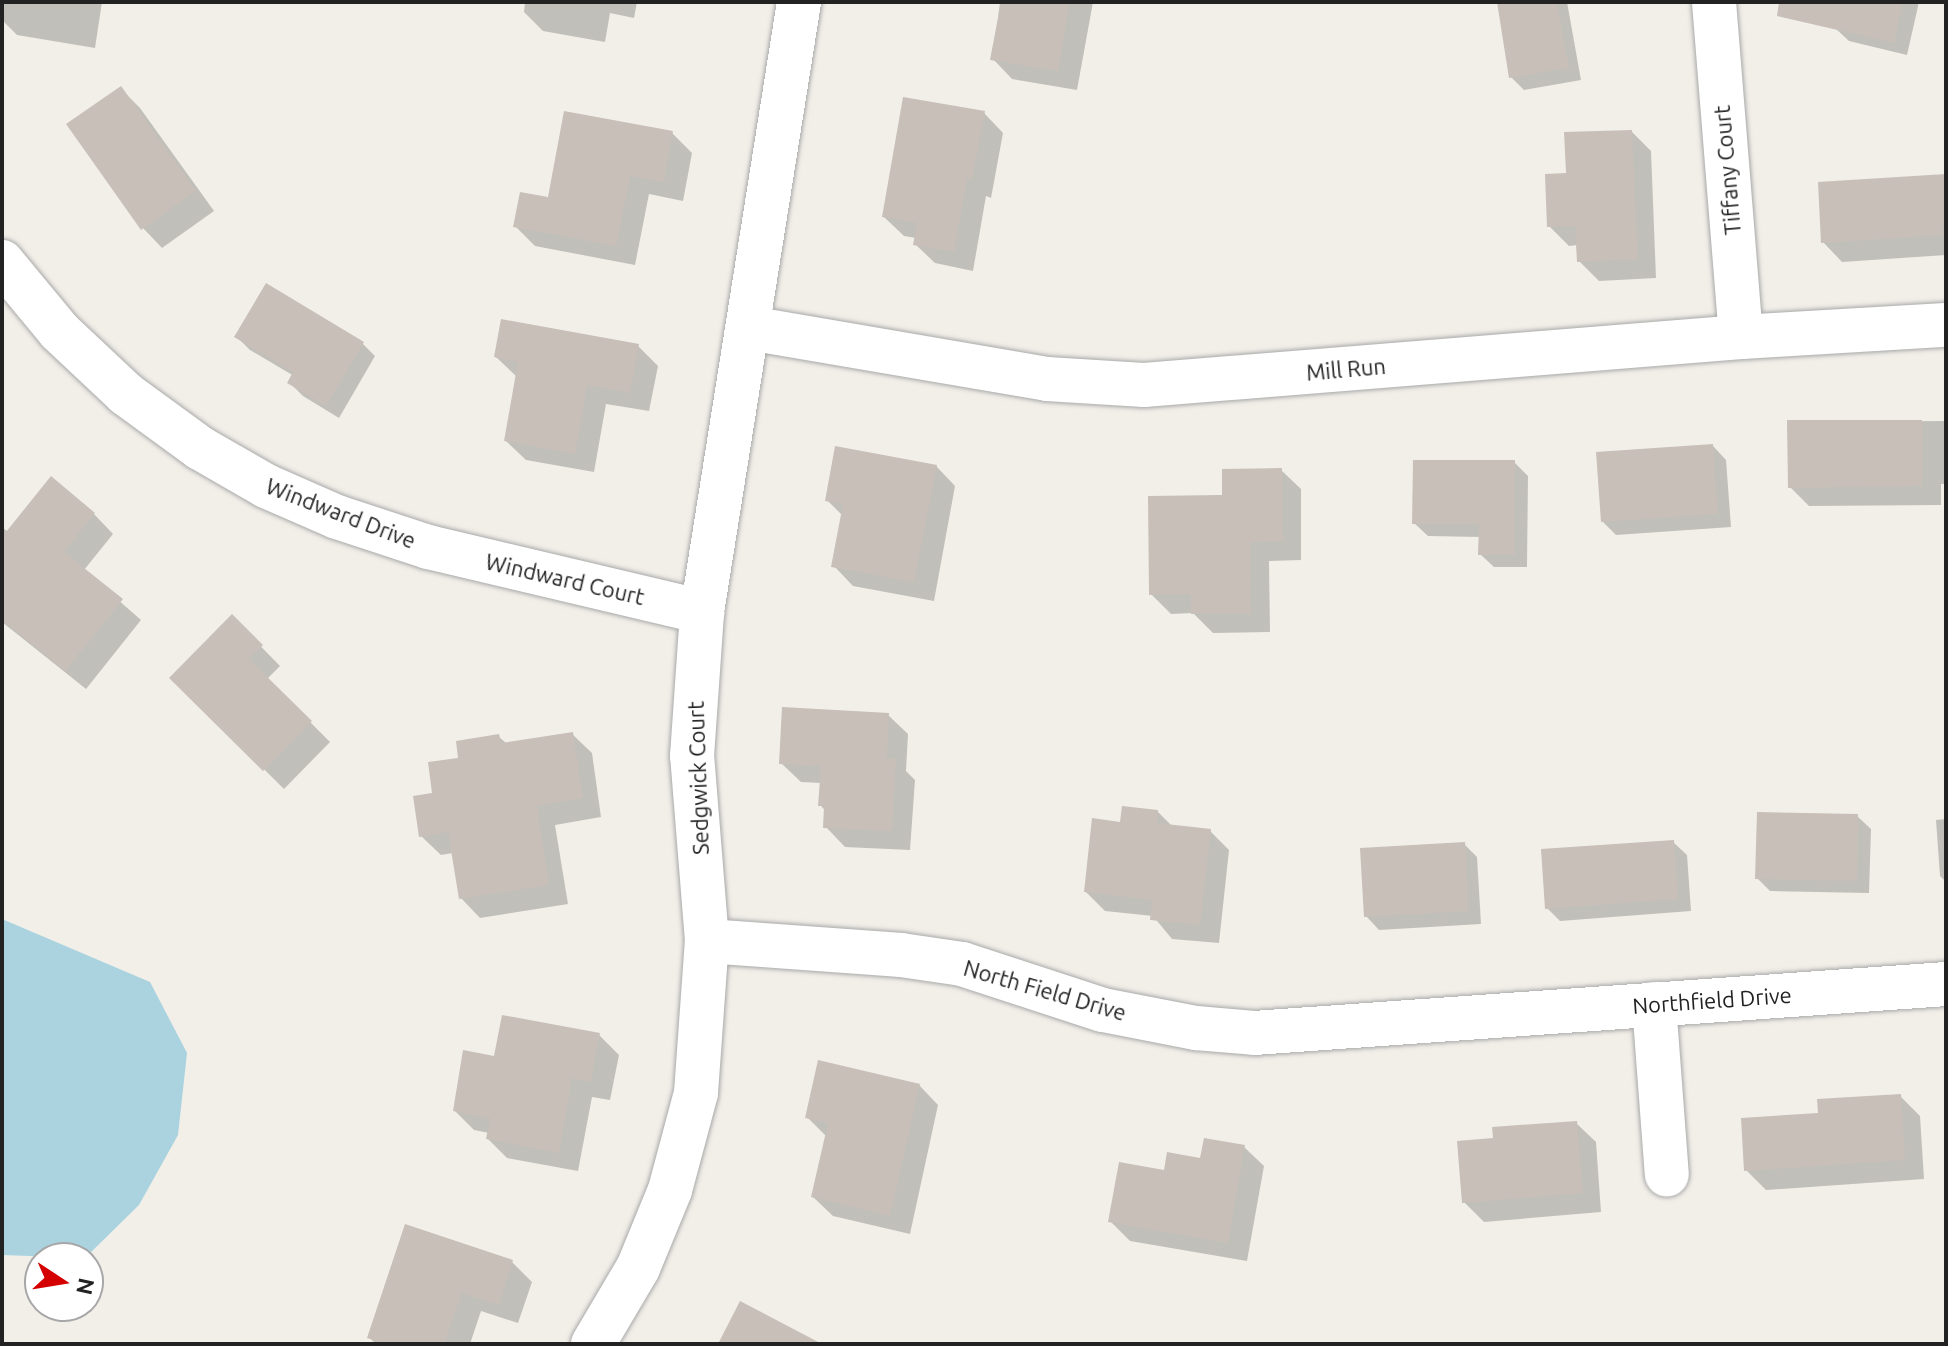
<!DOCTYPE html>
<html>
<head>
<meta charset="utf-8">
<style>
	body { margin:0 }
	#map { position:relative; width:1948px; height:1346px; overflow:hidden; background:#f2efe9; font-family:Ubuntu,sans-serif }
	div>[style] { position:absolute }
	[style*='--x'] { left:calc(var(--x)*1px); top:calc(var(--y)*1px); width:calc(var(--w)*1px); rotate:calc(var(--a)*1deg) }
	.water>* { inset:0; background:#aad3df }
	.shadow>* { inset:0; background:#0003 }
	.building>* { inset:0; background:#c7bfb8 }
	.roads { filter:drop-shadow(0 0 2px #a9a9a9) drop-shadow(0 0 2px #a9a9a9) }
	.street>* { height:44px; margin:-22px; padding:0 22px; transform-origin:22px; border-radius:22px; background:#fff }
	span { translate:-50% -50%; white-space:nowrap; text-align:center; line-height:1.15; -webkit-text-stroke:6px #fff; paint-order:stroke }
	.street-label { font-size:22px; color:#222 }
	.frame { position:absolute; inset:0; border:4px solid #222; pointer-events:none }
	.north { position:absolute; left:24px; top:1242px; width:80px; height:80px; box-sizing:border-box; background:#fff; border:2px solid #a7a7a7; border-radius:50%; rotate:102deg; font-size:22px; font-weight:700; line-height:32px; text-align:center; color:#222 }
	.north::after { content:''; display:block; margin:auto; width:28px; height:36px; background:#d40000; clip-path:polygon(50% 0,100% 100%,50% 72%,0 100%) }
</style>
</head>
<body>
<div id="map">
	<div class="water">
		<i style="clip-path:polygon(2px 919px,150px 982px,187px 1053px,178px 1135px,139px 1205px,85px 1258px,2px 1255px)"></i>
	</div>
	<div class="shadow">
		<i style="clip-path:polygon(2px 2px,102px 2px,95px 48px,17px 35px,2px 20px)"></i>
		<i style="clip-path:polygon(525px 2px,637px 2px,634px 18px,610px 13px,605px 42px,543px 31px,524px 12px)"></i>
		<i style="clip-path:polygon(1000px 2px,1093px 2px,1077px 90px,1012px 79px,993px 59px)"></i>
		<i style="clip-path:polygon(1499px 2px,1567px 2px,1581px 80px,1524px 90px,1511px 77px)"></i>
		<i style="clip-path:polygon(1841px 2px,1919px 2px,1907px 55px,1849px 41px,1835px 28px)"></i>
		<i style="clip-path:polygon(120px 88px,140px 108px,214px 211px,162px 248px,143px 228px)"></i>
		<i style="clip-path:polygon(984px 113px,1003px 133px,991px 198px,986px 196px,973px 271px,935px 263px,915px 244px,916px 238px,904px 236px,884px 217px)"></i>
		<i style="clip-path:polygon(1632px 132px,1651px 151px,1656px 278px,1599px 281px,1579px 261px,1578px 245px,1569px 246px,1549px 226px,1568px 175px)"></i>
		<i style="clip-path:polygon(672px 133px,692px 153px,683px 201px,649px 194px,635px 265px,535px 246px,515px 226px,549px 199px)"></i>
		<i style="clip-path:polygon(1946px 176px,1946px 255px,1842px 262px,1823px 242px,1820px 184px)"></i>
		<i style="clip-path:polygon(237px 337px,362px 343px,375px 356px,339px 418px,303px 396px,290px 383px,294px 376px,250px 350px)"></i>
		<i style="clip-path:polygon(638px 346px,658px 366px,649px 411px,606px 404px,594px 472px,526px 460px,506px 441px,516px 376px,496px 357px)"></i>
		<i style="clip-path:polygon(1946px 421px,1946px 484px,1941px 484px,1941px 505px,1809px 506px,1790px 487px,1789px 422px)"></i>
		<i style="clip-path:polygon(1713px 446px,1726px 460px,1731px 527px,1616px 535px,1603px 522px)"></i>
		<i style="clip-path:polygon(1514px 462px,1528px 476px,1527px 567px,1494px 567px,1480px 554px,1481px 537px,1428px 536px,1414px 523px)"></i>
		<i style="clip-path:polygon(936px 466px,955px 486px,934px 601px,853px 586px,834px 566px,843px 516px,827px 500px)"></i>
		<i style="clip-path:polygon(1281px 470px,1301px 489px,1301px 560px,1269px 561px,1270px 632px,1213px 633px,1193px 613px,1171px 614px,1151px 594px)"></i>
		<i style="clip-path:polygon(94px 514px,113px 534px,84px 570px,141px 620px,86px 689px,2px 622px,2px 527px,8px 532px)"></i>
		<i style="clip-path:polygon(232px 617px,280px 666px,267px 679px,330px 742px,284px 789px,172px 678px)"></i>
		<i style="clip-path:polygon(888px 715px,908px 734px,906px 771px,915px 780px,910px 850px,845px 847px,826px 827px,826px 811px,820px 805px,821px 783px,801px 782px,781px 763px)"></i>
		<i style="clip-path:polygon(572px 734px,592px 753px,601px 817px,555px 825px,568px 904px,480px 918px,461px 898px,453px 853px,441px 855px,421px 836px,435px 795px,460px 759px,498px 736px,507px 744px)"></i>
		<i style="clip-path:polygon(1157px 811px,1173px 827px,1210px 831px,1229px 850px,1219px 943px,1172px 939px,1153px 916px,1105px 911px,1086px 892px,1122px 824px)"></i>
		<i style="clip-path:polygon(1857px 816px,1871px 829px,1869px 893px,1770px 891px,1757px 878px)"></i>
		<i style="clip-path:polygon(1946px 819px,1946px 882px,1940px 876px,1936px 820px)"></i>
		<i style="clip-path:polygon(1673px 842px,1687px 855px,1691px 911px,1560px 921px,1547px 908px)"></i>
		<i style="clip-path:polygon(1464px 844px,1477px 857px,1481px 924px,1379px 930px,1366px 916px)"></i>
		<i style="clip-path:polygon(599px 1035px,619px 1055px,610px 1100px,592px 1097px,578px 1171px,507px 1158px,488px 1139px,489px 1133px,474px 1130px,455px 1111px,495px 1058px)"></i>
		<i style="clip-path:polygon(919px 1085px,938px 1105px,910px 1234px,833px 1216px,813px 1197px,827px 1137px,807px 1117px)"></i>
		<i style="clip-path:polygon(1900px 1096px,1920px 1116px,1924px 1179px,1766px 1190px,1746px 1170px,1820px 1115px)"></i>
		<i style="clip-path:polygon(1576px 1123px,1596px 1142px,1601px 1212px,1484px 1222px,1464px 1202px,1495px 1140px)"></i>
		<i style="clip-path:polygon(1244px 1147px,1264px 1166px,1247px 1261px,1130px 1241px,1110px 1221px,1165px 1172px)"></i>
		<i style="clip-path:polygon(512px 1262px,532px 1282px,518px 1323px,481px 1311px,470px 1344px,376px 1344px,369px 1337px)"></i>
	</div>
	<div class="building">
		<i style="clip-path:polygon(1001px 2px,1070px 2px,1058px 71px,990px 60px)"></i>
		<i style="clip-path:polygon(1497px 2px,1557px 2px,1569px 68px,1509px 78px)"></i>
		<i style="clip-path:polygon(1779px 2px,1903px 2px,1894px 43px,1777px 16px)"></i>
		<i style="clip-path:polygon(121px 86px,196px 191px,141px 230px,66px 124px)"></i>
		<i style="clip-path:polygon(903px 97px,985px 111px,972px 179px,967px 178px,954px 252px,913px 245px,917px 223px,882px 217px)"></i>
		<i style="clip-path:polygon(564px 111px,673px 131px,664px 182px,630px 176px,616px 246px,513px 227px,520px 192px,548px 197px)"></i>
		<i style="clip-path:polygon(1632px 130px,1638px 259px,1577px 262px,1575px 226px,1547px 227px,1545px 174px,1566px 173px,1564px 132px)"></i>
		<i style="clip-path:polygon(1946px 174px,1943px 235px,1821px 243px,1818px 182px)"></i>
		<i style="clip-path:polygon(266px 283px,364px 342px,326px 406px,287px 383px,293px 372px,234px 337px)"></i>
		<i style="clip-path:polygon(501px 319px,639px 344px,630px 393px,587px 385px,575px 454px,504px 441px,518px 362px,494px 357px)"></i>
		<i style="clip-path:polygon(1787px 420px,1922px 420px,1922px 486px,1788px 488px)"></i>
		<i style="clip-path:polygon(1713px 444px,1718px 514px,1601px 522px,1596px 452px)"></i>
		<i style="clip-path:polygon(835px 446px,937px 465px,914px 582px,831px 567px,843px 504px,825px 501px)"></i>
		<i style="clip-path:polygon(1413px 460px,1515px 460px,1515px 555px,1478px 555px,1479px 524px,1412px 524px)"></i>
		<i style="clip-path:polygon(1282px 468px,1283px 541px,1250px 542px,1251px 614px,1191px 614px,1191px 594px,1149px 595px,1148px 496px,1222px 495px,1222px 469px)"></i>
		<i style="clip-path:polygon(51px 476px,95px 513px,64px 552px,123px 599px,65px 671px,2px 620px,2px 537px)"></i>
		<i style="clip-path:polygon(232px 614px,263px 645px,249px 659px,312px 721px,263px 771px,169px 678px)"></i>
		<i style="clip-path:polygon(782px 707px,889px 713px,887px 758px,896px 759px,892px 831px,823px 828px,824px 806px,818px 806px,821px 766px,779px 764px)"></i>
		<i style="clip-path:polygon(573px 732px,583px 798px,537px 806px,549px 885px,459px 899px,448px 832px,419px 837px,413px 796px,432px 793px,428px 762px,458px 758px,456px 741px,499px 734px,501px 743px)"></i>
		<i style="clip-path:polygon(1122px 806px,1158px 810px,1157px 823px,1211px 829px,1200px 925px,1150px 920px,1152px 900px,1084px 892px,1092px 818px,1120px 822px)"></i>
		<i style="clip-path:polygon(1757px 812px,1858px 814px,1857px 881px,1755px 879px)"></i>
		<i style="clip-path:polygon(1674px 840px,1678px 899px,1545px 909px,1541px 849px)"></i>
		<i style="clip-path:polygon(1465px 842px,1469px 911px,1364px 917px,1360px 848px)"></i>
		<i style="clip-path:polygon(502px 1015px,600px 1033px,591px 1082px,572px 1078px,559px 1153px,486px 1139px,490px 1118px,453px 1111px,463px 1050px,494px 1056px)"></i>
		<i style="clip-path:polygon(818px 1060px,920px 1084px,890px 1216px,811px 1197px,828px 1123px,805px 1118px)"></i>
		<i style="clip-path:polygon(1901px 1094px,1905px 1160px,1744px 1171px,1741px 1118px,1818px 1113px,1817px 1099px)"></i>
		<i style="clip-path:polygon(1577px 1121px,1583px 1193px,1462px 1203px,1457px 1141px,1493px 1138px,1492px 1127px)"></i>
		<i style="clip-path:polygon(1204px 1138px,1245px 1145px,1228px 1243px,1108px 1222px,1119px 1162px,1164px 1170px,1167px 1152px,1200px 1158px)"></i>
		<i style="clip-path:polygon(405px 1224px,513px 1260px,499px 1305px,462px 1293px,444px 1344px,385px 1344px,367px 1338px)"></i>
		<i style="clip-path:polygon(740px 1301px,822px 1344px,718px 1344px)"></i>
	</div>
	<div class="roads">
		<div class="street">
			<i style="--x:1714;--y:2;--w:336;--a:85.4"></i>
			<i style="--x:2;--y:262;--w:89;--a:50.4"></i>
			<i style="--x:59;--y:331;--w:92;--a:43.2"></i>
			<i style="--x:126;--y:394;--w:92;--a:36.1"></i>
			<i style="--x:200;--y:448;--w:76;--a:29.9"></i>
			<i style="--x:266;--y:486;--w:77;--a:23.6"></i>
			<i style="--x:337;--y:517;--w:96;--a:18.2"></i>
			<i style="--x:428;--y:547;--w:282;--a:13.3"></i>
			<i style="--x:749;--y:328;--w:302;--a:9.7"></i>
			<i style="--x:1047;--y:379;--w:97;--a:3.5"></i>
			<i style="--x:1144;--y:385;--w:599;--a:-4.6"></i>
			<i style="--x:1741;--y:337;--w:205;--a:-3.4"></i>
			<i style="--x:707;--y:941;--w:195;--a:4.1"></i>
			<i style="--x:901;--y:955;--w:62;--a:8.4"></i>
			<i style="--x:962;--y:964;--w:148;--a:18.1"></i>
			<i style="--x:1103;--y:1010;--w:95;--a:11"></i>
			<i style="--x:1196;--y:1028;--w:58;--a:4.9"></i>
			<i style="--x:1254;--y:1033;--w:694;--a:-4.05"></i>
			<i style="--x:1654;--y:1004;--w:171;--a:85.7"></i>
			<i style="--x:593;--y:1344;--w:88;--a:-59.4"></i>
			<i style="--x:638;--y:1268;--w:84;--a:-67.7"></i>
			<i style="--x:670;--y:1190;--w:100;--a:-75"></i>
			<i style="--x:696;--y:1093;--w:152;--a:-85.9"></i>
			<i style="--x:707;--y:941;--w:186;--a:-94.6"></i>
			<i style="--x:692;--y:756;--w:144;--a:-86"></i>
			<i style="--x:702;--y:612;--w:618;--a:-80.96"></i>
		</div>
	</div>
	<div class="street-label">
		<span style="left:1727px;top:170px;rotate:-95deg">Tiffany Court</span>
		<span style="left:1346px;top:369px;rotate:-5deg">Mill Run</span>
		<span style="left:341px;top:513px;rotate:21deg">Windward Drive</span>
		<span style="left:565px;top:579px;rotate:13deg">Windward Court</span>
		<span style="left:698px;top:778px;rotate:-92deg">Sedgwick Court</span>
		<span style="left:1045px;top:990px;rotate:16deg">North Field Drive</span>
		<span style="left:1712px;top:1000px;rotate:-4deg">Northfield Drive</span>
	</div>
	<div class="frame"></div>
	<div class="north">N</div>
</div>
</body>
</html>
